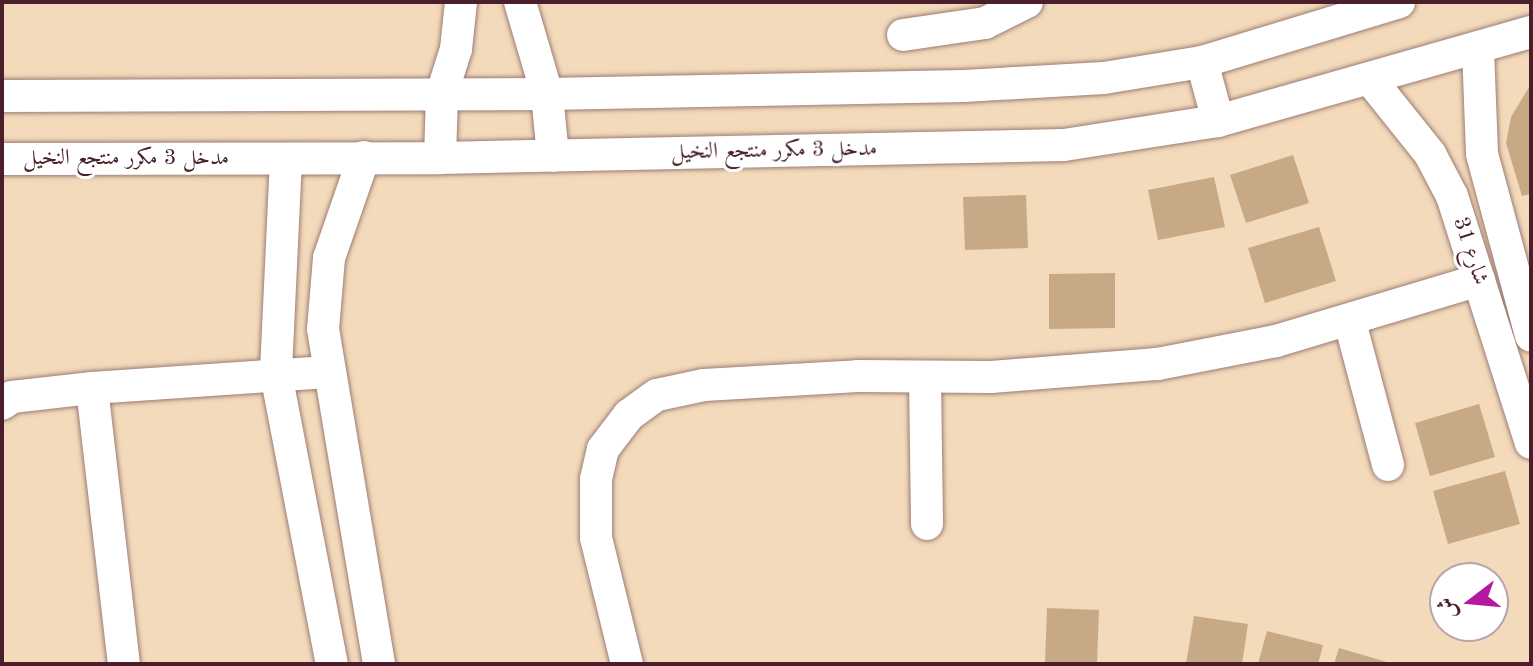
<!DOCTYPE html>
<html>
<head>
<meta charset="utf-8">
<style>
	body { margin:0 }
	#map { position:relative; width:1533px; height:666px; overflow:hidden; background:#f2dabb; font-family:"Old Standard TT",Amiri,serif }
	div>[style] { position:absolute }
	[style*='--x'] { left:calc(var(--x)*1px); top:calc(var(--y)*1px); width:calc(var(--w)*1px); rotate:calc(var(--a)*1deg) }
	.building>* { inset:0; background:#c7aa85 }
	.roads { filter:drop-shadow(0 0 2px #9e7c73) drop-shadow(0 0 2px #9e7c73) }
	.minor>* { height:32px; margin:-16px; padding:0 16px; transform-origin:16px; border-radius:16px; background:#fff }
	span { translate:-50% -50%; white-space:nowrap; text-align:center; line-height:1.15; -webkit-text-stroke:6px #fff; paint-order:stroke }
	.street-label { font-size:22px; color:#4a1f2b }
	.frame { position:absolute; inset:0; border:4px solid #4a1f2b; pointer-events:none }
	.north { position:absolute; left:1429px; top:562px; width:80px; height:80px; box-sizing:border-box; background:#fff; border:2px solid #b7a5aa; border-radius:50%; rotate:254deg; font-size:22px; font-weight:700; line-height:32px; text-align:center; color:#4a1f2b }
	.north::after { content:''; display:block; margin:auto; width:28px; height:36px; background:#b5179e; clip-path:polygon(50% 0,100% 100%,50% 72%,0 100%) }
</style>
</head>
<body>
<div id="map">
	<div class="building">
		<i style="clip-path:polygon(1531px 84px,1531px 194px,1522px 196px,1506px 143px,1511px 117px)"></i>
		<i style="clip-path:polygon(1293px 155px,1309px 203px,1246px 223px,1230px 175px)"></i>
		<i style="clip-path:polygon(1214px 177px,1225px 227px,1158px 240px,1148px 190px)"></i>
		<i style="clip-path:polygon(1026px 195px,1028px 248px,965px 250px,963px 197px)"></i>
		<i style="clip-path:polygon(1319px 227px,1336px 281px,1265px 303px,1248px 248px)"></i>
		<i style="clip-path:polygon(1115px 273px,1115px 328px,1049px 329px,1049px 274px)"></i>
		<i style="clip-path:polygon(1479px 404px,1495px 457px,1430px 476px,1415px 423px)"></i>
		<i style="clip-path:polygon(1505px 471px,1520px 524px,1448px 544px,1433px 491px)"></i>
		<i style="clip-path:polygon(1047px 608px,1099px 610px,1097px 664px,1045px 664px)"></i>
		<i style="clip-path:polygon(1194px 616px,1248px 624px,1242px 664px,1186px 664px)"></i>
		<i style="clip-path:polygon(1267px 631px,1323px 645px,1318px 664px,1258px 664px)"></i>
		<i style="clip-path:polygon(1339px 648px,1390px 663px,1390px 664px,1334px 664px)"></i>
	</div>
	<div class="roads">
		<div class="minor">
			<i style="--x:520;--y:2;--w:96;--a:73.6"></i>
			<i style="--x:547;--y:94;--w:62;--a:84.5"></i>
			<i style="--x:903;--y:35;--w:83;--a:-8.3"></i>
			<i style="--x:985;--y:23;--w:47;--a:-26.6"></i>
			<i style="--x:1478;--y:49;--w:105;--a:87.8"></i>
			<i style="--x:1482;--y:154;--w:188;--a:74.9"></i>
			<i style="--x:1202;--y:62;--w:61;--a:74.8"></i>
			<i style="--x:1370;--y:79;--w:96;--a:51.3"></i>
			<i style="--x:1430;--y:154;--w:47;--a:62.4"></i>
			<i style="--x:1452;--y:196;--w:259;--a:72.3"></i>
			<i style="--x:2;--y:96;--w:545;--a:-0.21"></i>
			<i style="--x:547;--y:94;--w:417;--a:-1.1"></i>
			<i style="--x:964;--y:86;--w:140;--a:-3.3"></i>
			<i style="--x:1104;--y:78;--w:99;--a:-9.3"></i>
			<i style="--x:1202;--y:62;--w:206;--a:-16.9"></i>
			<i style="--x:364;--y:157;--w:107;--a:109.1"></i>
			<i style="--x:329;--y:258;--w:71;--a:94.8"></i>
			<i style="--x:323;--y:329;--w:340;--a:80.5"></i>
			<i style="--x:440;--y:158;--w:65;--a:-88.2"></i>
			<i style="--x:442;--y:93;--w:46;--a:-72.3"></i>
			<i style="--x:456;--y:49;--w:47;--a:-83.9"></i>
			<i style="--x:2;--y:159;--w:438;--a:-0.1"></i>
			<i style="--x:440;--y:158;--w:624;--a:-1.19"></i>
			<i style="--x:1064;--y:145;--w:156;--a:-8.9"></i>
			<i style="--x:1218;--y:121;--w:325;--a:-15.9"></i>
			<i style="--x:286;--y:159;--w:215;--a:92.7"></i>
			<i style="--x:276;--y:374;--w:295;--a:79.1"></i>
			<i style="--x:1350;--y:322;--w:148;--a:75.1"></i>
			<i style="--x:925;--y:378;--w:146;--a:89.2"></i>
			<i style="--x:92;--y:388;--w:278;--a:83.4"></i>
			<i style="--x:2;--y:404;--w:12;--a:-35"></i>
			<i style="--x:12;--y:397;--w:81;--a:-6.4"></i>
			<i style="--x:92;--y:388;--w:236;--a:-3.9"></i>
			<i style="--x:627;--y:664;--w:130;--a:-103.8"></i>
			<i style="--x:596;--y:538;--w:59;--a:-90"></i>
			<i style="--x:596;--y:479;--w:31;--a:-77"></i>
			<i style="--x:603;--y:449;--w:43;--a:-52.6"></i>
			<i style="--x:629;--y:415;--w:34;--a:-36"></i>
			<i style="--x:657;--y:395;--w:48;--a:-12"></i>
			<i style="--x:704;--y:385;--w:154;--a:-3.3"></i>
			<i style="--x:858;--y:376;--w:133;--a:0.4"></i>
			<i style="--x:991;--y:377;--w:168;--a:-4.5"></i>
			<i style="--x:1158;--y:364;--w:120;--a:-11"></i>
			<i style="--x:1276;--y:341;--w:212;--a:-16.7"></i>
		</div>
	</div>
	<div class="street-label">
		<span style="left:774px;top:151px;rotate:-1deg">مدخل 3 مكرر منتجع النخيل</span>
		<span style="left:126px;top:159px">مدخل 3 مكرر منتجع النخيل</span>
		<span style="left:1470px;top:251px;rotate:72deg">شارع 31</span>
	</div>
	<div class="frame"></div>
	<div class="north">ش</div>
</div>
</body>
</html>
